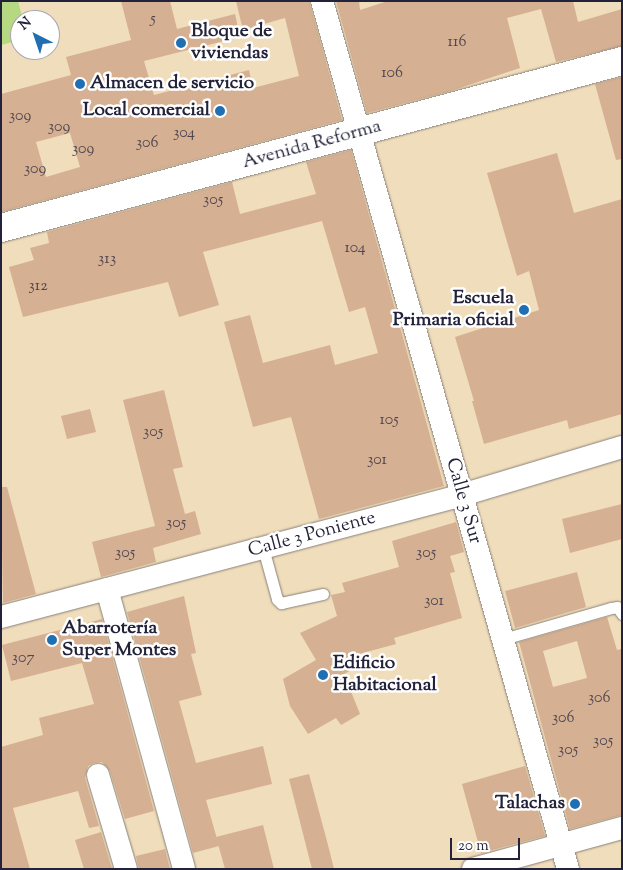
<!DOCTYPE html>
<html>
<head>
<meta charset="utf-8">
<style>
	body { margin:0 }
	#map { position:relative; width:623px; height:870px; overflow:hidden; background:#f0ddbb; font-family:"Sorts Mill Goudy",serif }
	div>[style] { position:absolute }
	[style*='--x'] { left:calc(var(--x)*1px); top:calc(var(--y)*1px); width:calc(var(--w)*1px); rotate:calc(var(--a)*1deg) }
	.green>* { inset:0; background:#b5d880 }
	.building>* { inset:0; background:#d6b092 }
	.roads { filter:drop-shadow(0 0 1px #89807b) drop-shadow(0 0 1px #89807b) }
	.service>* { height:11px; margin:-5.5px; padding:0 5.5px; transform-origin:5.5px; border-radius:5.5px; background:#fff }
	.minor>* { height:22px; margin:-11px; padding:0 11px; transform-origin:11px; border-radius:11px; background:#fff }
	.tertiary>* { height:28px; margin:-14px; padding:0 14px; transform-origin:14px; border-radius:14px; background:#fff }
	.dots>* { width:14px; height:14px; translate:-50% -50%; box-sizing:border-box; border:2px solid #fff; border-radius:50% }
	span { translate:-50% -50%; white-space:nowrap; text-align:center; line-height:1.15; -webkit-text-stroke:5px #fff; paint-order:stroke }
	.number-label { font-size:16px; color:#4f4651 }
	.number-label span { -webkit-text-stroke-width:0 }
	.poi-label { font-size:19px; color:#22223b; font-weight:700 }
	.left { translate:0 -50%; text-align:left }
	.right { translate:-100% -50%; text-align:right }
	.street-label { font-size:19px; color:#22223b }
	.frame { position:absolute; inset:0; border:2px solid #22223b; pointer-events:none }
	.north { position:absolute; left:10px; top:10px; width:50px; height:50px; box-sizing:border-box; background:#fff; border:1px solid #a7a7b1; border-radius:50%; rotate:319deg; font-size:14px; font-weight:700; line-height:20px; text-align:center; color:#22223b }
	.north::after { content:''; display:block; margin:auto; width:18px; height:22px; background:#1f6fb2; clip-path:polygon(50% 0,100% 100%,50% 72%,0 100%) }
	.scale { position:absolute; left:450px; top:838px; width:70px; height:22px; box-sizing:border-box; border:2px solid #22223b; border-top:0; padding-left:6px; font-size:15px; line-height:18px; white-space:nowrap; color:#22223b; -webkit-text-stroke:4px #fff; paint-order:stroke }
</style>
</head>
<body>
<div id="map">
	<div class="green">
		<i style="clip-path:polygon(1px 1px,18px 1px,23px 20px,20px 20px,20px 40px,1px 45px)"></i>
	</div>
	<div class="building">
		<i style="clip-path:polygon(evenodd,121px 1px,170px 1px,177px 29px,235px 14px,240px 37px,144px 61px,154px 95px,249px 70px,253px 88px,299px 76px,285px 18px,243px 30px,236px 1px,309px 1px,342px 120px,1px 212px,1px 94px,71px 75px,66px 57px,131px 40px,121px 1px,70px 133px,80px 167px,46px 177px,36px 142px,70px 133px)"></i>
		<i style="clip-path:polygon(336px 1px,359px 1px,360px 10px,388px 1px,573px 1px,578px 22px,622px 9px,622px 46px,556px 62px,541px 9px,507px 18px,520px 68px,451px 91px,367px 113px)"></i>
		<i style="clip-path:polygon(622px 77px,622px 159px,616px 160px,595px 84px)"></i>
		<i style="clip-path:polygon(351px 150px,444px 486px,319px 519px,291px 417px,253px 427px,224px 322px,250px 315px,263px 363px,330px 345px,335px 365px,378px 353px,365px 307px,349px 312px,322px 221px,203px 252px,219px 305px,179px 317px,168px 282px,23px 317px,9px 267px,34px 260px,30px 248px,49px 243px,47px 232px,232px 182px,240px 214px,316px 194px,306px 162px)"></i>
		<i style="clip-path:polygon(557px 153px,574px 213px,622px 199px,622px 414px,569px 429px,567px 420px,484px 444px,472px 401px,474px 401px,455px 337px,539px 310px,529px 271px,517px 276px,487px 173px)"></i>
		<i style="clip-path:polygon(164px 390px,183px 467px,173px 469px,185px 514px,195px 511px,201px 534px,153px 548px,156px 562px,101px 577px,92px 542px,155px 526px,123px 400px)"></i>
		<i style="clip-path:polygon(90px 409px,96px 432px,67px 439px,61px 416px)"></i>
		<i style="clip-path:polygon(1px 487px,7px 487px,36px 594px,3px 603px)"></i>
		<i style="clip-path:polygon(622px 504px,622px 539px,570px 553px,562px 519px)"></i>
		<i style="clip-path:polygon(456px 522px,464px 552px,450px 556px,455px 572px,450px 573px,462px 618px,394px 638px,396px 644px,348px 657px,351px 670px,344px 674px,360px 714px,341px 725px,336px 718px,308px 734px,290px 706px,283px 679px,316px 660px,300px 633px,337px 616px,331px 595px,345px 592px,342px 583px,399px 567px,392px 541px)"></i>
		<i style="clip-path:polygon(577px 572px,586px 607px,515px 628px,505px 591px)"></i>
		<i style="clip-path:polygon(184px 596px,196px 653px,191px 654px,202px 695px,179px 701px,196px 763px,263px 746px,272px 784px,206px 800px,219px 846px,193px 853px,127px 612px)"></i>
		<i style="clip-path:polygon(evenodd,607px 617px,617px 650px,622px 649px,622px 815px,570px 829px,519px 642px,607px 617px,577px 641px,587px 678px,553px 687px,543px 651px,577px 641px)"></i>
		<i style="clip-path:polygon(102px 619px,154px 811px,125px 819px,110px 771px,102px 762px,94px 763px,88px 766px,85px 778px,99px 826px,89px 828px,78px 791px,13px 808px,30px 869px,1px 869px,1px 747px,43px 735px,39px 718px,94px 704px,82px 663px,11px 681px,2px 645px)"></i>
		<i style="clip-path:polygon(525px 766px,545px 836px,481px 853px,462px 784px)"></i>
		<i style="clip-path:polygon(309px 774px,328px 845px,334px 869px,312px 869px,289px 779px)"></i>
		<i style="clip-path:polygon(263px 825px,274px 869px,225px 869px,216px 837px)"></i>
		<i style="clip-path:polygon(101px 832px,112px 869px,84px 869px,75px 840px)"></i>
		<i style="clip-path:polygon(165px 849px,170px 869px,139px 869px,136px 856px)"></i>
	</div>
	<div class="roads">
		<div class="service">
			<i style="--x:263;--y:548;--w:53;--a:74.6"></i>
			<i style="--x:277;--y:599;--w:6;--a:45"></i>
			<i style="--x:281;--y:603;--w:43;--a:-12.1"></i>
			<i style="--x:503;--y:639;--w:112;--a:-16"></i>
			<i style="--x:611;--y:608;--w:6;--a:-9"></i>
			<i style="--x:617;--y:607;--w:9;--a:54"></i>
		</div>
		<div class="minor">
			<i style="--x:322;--y:1;--w:902;--a:74.18"></i>
			<i style="--x:107;--y:589;--w:290;--a:74.6"></i>
			<i style="--x:1;--y:617;--w:477;--a:-14.8"></i>
			<i style="--x:462;--y:495;--w:167;--a:-16.7"></i>
			<i style="--x:98;--y:775;--w:98;--a:73.4"></i>
			<i style="--x:473;--y:869;--w:155;--a:-15.4"></i>
		</div>
		<div class="tertiary">
			<i style="--x:1;--y:228;--w:643;--a:-15.05"></i>
		</div>
	</div>
	<div class="dots">
		<i style="left:181px;top:43px;background:#1f6fb2"></i>
		<i style="left:80px;top:84px;background:#1f6fb2"></i>
		<i style="left:220px;top:111px;background:#1f6fb2"></i>
		<i style="left:524px;top:310px;background:#1f6fb2"></i>
		<i style="left:52px;top:640px;background:#1f6fb2"></i>
		<i style="left:323px;top:675px;background:#1f6fb2"></i>
		<i style="left:575px;top:804px;background:#1f6fb2"></i>
	</div>
	<div class="number-label">
		<span style="left:153px;top:20px">5</span>
		<span style="left:457px;top:43px">116</span>
		<span style="left:392px;top:74px">106</span>
		<span style="left:20px;top:117px">309</span>
		<span style="left:59px;top:128px">309</span>
		<span style="left:184px;top:134px">304</span>
		<span style="left:147px;top:144px">306</span>
		<span style="left:83px;top:150px">309</span>
		<span style="left:35px;top:170px">309</span>
		<span style="left:213px;top:201px">305</span>
		<span style="left:355px;top:249px">104</span>
		<span style="left:107px;top:260px">313</span>
		<span style="left:38px;top:287px">312</span>
		<span style="left:389px;top:421px">105</span>
		<span style="left:153px;top:433px">305</span>
		<span style="left:377px;top:461px">301</span>
		<span style="left:176px;top:524px">305</span>
		<span style="left:125px;top:554px">305</span>
		<span style="left:426px;top:554px">305</span>
		<span style="left:434px;top:602px">301</span>
		<span style="left:23px;top:659px">307</span>
		<span style="left:599px;top:699px">306</span>
		<span style="left:563px;top:719px">306</span>
		<span style="left:603px;top:742px">305</span>
		<span style="left:568px;top:751px">305</span>
	</div>
	<div class="poi-label">
		<span class="left" style="left:191px;top:43px">Bloque de<br>viviendas</span>
		<span class="left" style="left:90px;top:84px">Almacen de servicio</span>
		<span class="right" style="left:210px;top:111px">Local comercial</span>
		<span class="right" style="left:514px;top:310px">Escuela<br>Primaria oficial</span>
		<span class="left" style="left:62px;top:640px">Abarrotería<br>Super Montes</span>
		<span class="left" style="left:333px;top:675px">Edificio<br>Habitacional</span>
		<span class="right" style="left:565px;top:804px">Talachas</span>
	</div>
	<div class="street-label">
		<span style="left:312px;top:145px;rotate:-15deg">Avenida Reforma</span>
		<span style="left:463px;top:501px;rotate:74deg">Calle 3 Sur</span>
		<span style="left:312px;top:535px;rotate:-15deg">Calle 3 Poniente</span>
	</div>
	<div class="frame"></div>
	<div class="north">N</div>
	<div class="scale">20 m</div>
</div>
</body>
</html>
